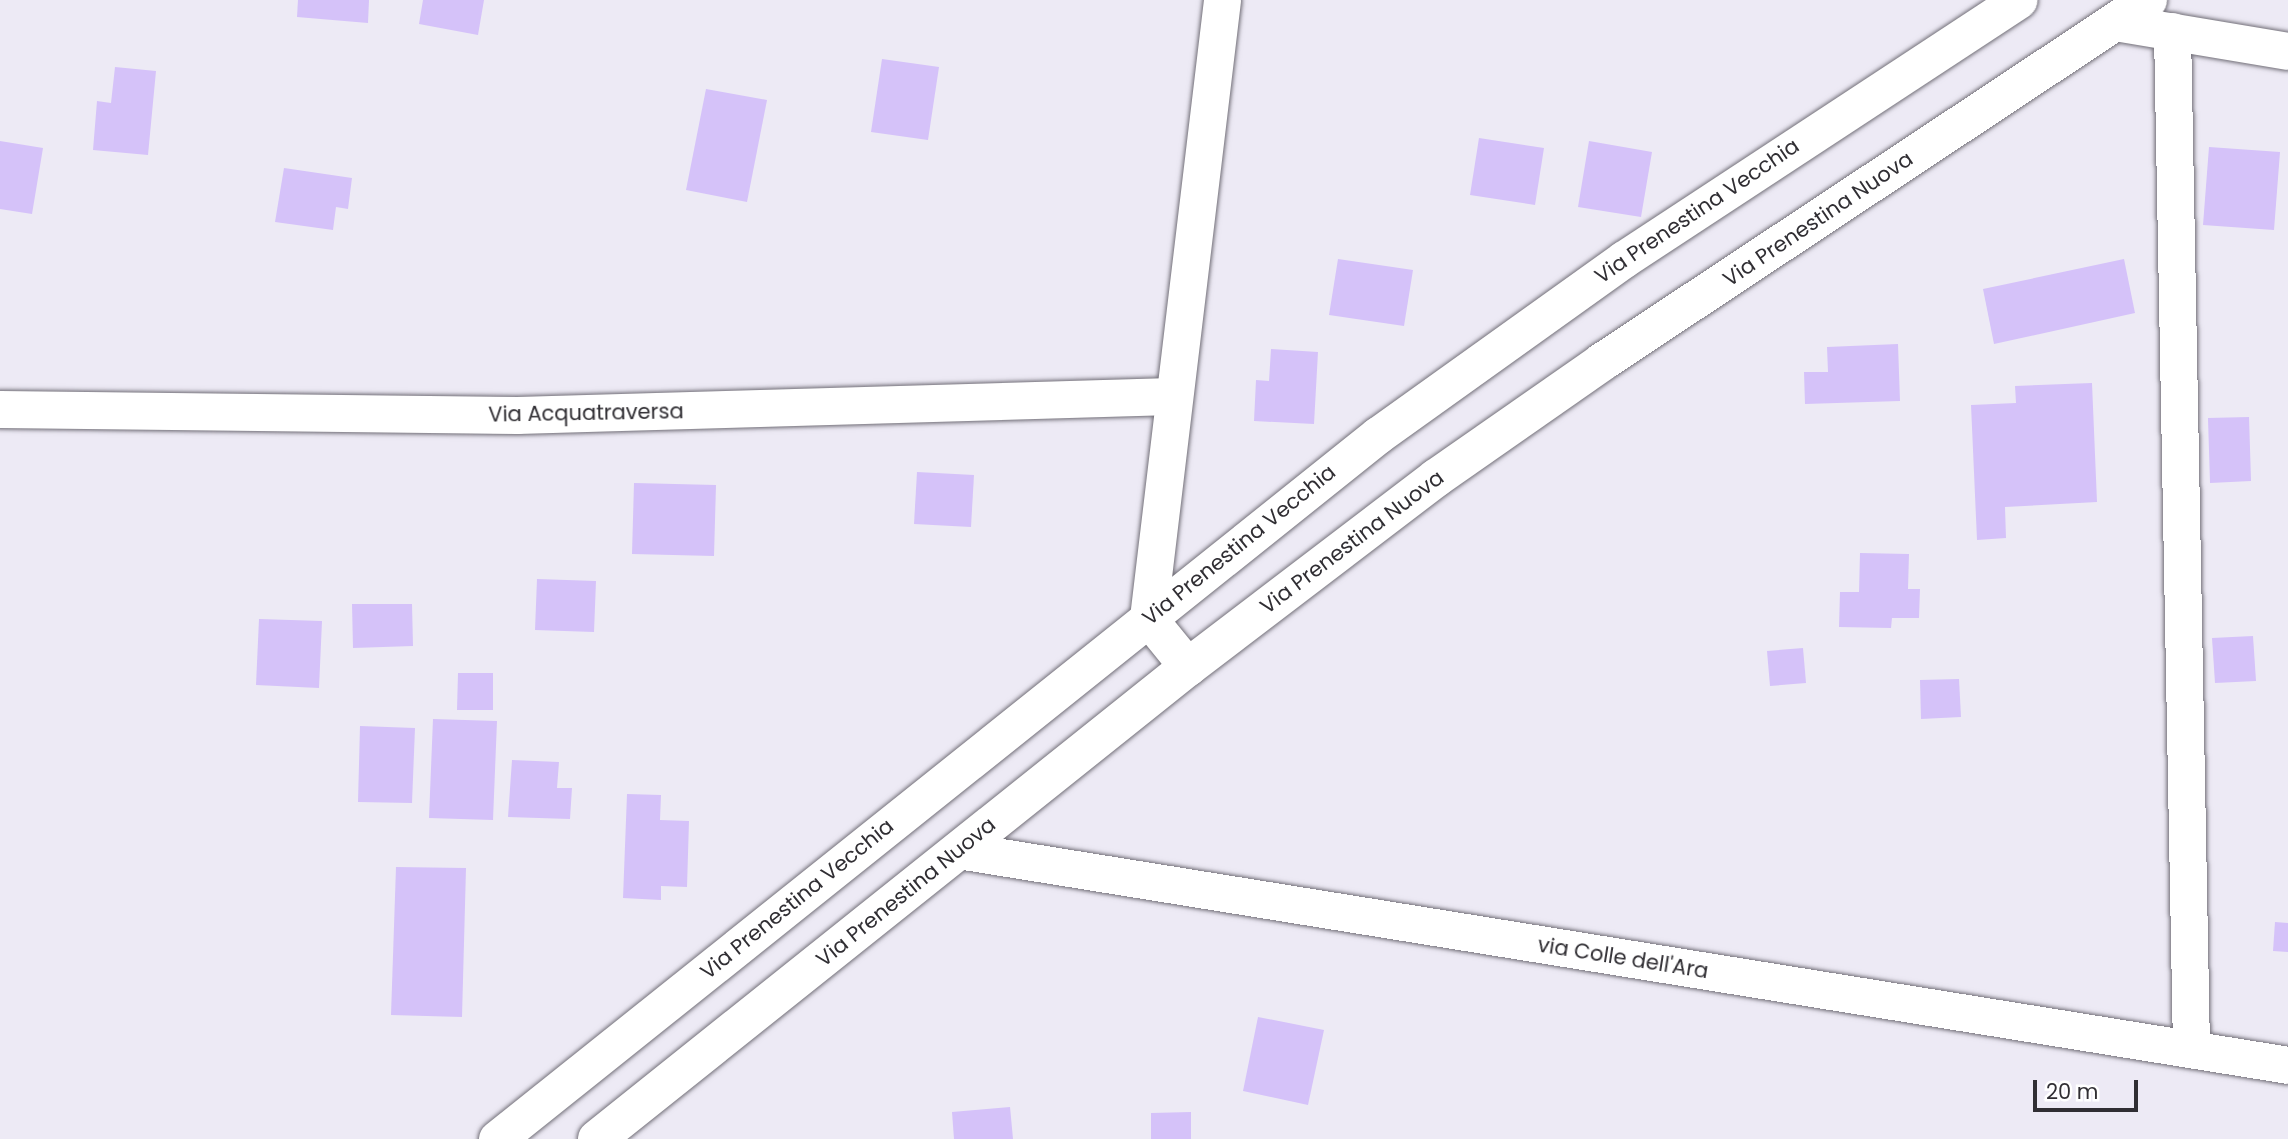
<!DOCTYPE html>
<html>
<head>
<meta charset="utf-8">
<style>
	body { margin:0 }
	#map { position:relative; width:2288px; height:1139px; overflow:hidden; background:#edeaf5; font-family:Poppins,sans-serif }
	div>[style] { position:absolute }
	[style*='--x'] { left:calc(var(--x)*1px); top:calc(var(--y)*1px); width:calc(var(--w)*1px); rotate:calc(var(--a)*1deg) }
	.building>* { inset:0; background:#d5c2f9 }
	.roads { filter:drop-shadow(0 0 2px #726f78) drop-shadow(0 0 2px #726f78) }
	.minor>* { height:37px; margin:-18.5px; padding:0 18.5px; transform-origin:18.5px; border-radius:18.5px; background:#fff }
	.secondary>* { height:38px; margin:-19px; padding:0 19px; transform-origin:19px; border-radius:19px; background:#fff }
	span { translate:-50% -50%; white-space:nowrap; text-align:center; line-height:1.15; -webkit-text-stroke:6px #fff; paint-order:stroke }
	.street-label { font-size:21px; color:#302e33 }
	.scale { position:absolute; left:2033px; top:1080px; width:105px; height:32px; box-sizing:border-box; border:4px solid #302e33; border-top:0; padding-left:9px; font-size:21px; line-height:24px; white-space:nowrap; color:#302e33; -webkit-text-stroke:5px #fff; paint-order:stroke }
</style>
</head>
<body>
<div id="map">
	<div class="building">
		<i style="clip-path:polygon(298px 0,369px 0,368px 23px,297px 17px)"></i>
		<i style="clip-path:polygon(423px 0,484px 0,478px 35px,419px 24px)"></i>
		<i style="clip-path:polygon(882px 59px,939px 67px,928px 140px,871px 132px)"></i>
		<i style="clip-path:polygon(115px 67px,156px 71px,148px 155px,93px 150px,97px 101px,111px 103px)"></i>
		<i style="clip-path:polygon(706px 89px,767px 100px,747px 202px,686px 190px)"></i>
		<i style="clip-path:polygon(1479px 138px,1544px 148px,1535px 205px,1470px 195px)"></i>
		<i style="clip-path:polygon(0 141px,43px 148px,32px 214px,0 209px)"></i>
		<i style="clip-path:polygon(1589px 141px,1652px 152px,1641px 217px,1578px 207px)"></i>
		<i style="clip-path:polygon(2209px 147px,2280px 152px,2274px 230px,2203px 225px)"></i>
		<i style="clip-path:polygon(284px 168px,352px 178px,348px 209px,336px 207px,333px 230px,275px 222px)"></i>
		<i style="clip-path:polygon(1338px 259px,1413px 270px,1404px 326px,1329px 315px)"></i>
		<i style="clip-path:polygon(2124px 259px,2135px 313px,1994px 344px,1983px 289px)"></i>
		<i style="clip-path:polygon(1898px 344px,1900px 401px,1805px 404px,1804px 372px,1828px 372px,1827px 347px)"></i>
		<i style="clip-path:polygon(1271px 349px,1318px 352px,1314px 424px,1254px 421px,1256px 380px,1269px 381px)"></i>
		<i style="clip-path:polygon(2092px 383px,2097px 502px,2005px 507px,2006px 538px,1977px 540px,1971px 405px,2016px 403px,2015px 386px)"></i>
		<i style="clip-path:polygon(2249px 417px,2251px 481px,2210px 483px,2208px 418px)"></i>
		<i style="clip-path:polygon(917px 472px,974px 475px,971px 527px,914px 524px)"></i>
		<i style="clip-path:polygon(634px 483px,716px 485px,714px 556px,632px 554px)"></i>
		<i style="clip-path:polygon(1860px 553px,1909px 554px,1908px 589px,1920px 589px,1919px 618px,1892px 618px,1891px 628px,1839px 627px,1840px 592px,1859px 592px)"></i>
		<i style="clip-path:polygon(537px 579px,596px 581px,594px 632px,535px 630px)"></i>
		<i style="clip-path:polygon(352px 604px,412px 604px,413px 646px,353px 648px)"></i>
		<i style="clip-path:polygon(259px 619px,322px 621px,319px 688px,256px 685px)"></i>
		<i style="clip-path:polygon(2253px 636px,2256px 681px,2215px 683px,2212px 638px)"></i>
		<i style="clip-path:polygon(1803px 648px,1806px 683px,1770px 686px,1767px 651px)"></i>
		<i style="clip-path:polygon(458px 673px,493px 673px,493px 710px,457px 710px)"></i>
		<i style="clip-path:polygon(1959px 679px,1961px 717px,1921px 719px,1920px 680px)"></i>
		<i style="clip-path:polygon(433px 719px,497px 721px,493px 820px,429px 818px)"></i>
		<i style="clip-path:polygon(360px 726px,415px 728px,412px 803px,358px 802px)"></i>
		<i style="clip-path:polygon(512px 760px,559px 762px,557px 788px,572px 788px,570px 819px,508px 817px)"></i>
		<i style="clip-path:polygon(627px 794px,661px 795px,660px 820px,689px 821px,687px 887px,661px 886px,661px 900px,623px 898px)"></i>
		<i style="clip-path:polygon(396px 867px,466px 868px,462px 1017px,391px 1015px)"></i>
		<i style="clip-path:polygon(2275px 922px,2288px 923px,2288px 952px,2273px 951px)"></i>
		<i style="clip-path:polygon(1258px 1017px,1324px 1030px,1308px 1105px,1243px 1091px)"></i>
		<i style="clip-path:polygon(1010px 1107px,1013px 1139px,954px 1139px,952px 1112px)"></i>
		<i style="clip-path:polygon(1191px 1112px,1191px 1139px,1151px 1139px,1151px 1113px)"></i>
	</div>
	<div class="roads">
		<div class="minor">
			<i style="--x:2115;--y:22;--w:175;--a:9.5"></i>
			<i style="--x:2172;--y:31;--w:1018;--a:88.93"></i>
			<i style="--x:0;--y:409;--w:517;--a:0.66"></i>
			<i style="--x:517;--y:415;--w:655;--a:-1.66"></i>
			<i style="--x:1188;--y:667;--w:63;--a:-129.2"></i>
			<i style="--x:1148;--y:618;--w:622;--a:-83.17"></i>
			<i style="--x:958;--y:850;--w:1347;--a:9.18"></i>
			<i style="--x:497;--y:1139;--w:1128;--a:-38.63"></i>
			<i style="--x:1378;--y:435;--w:302;--a:-35.6"></i>
			<i style="--x:1624;--y:259;--w:472;--a:-33.3"></i>
		</div>
		<div class="secondary">
			<i style="--x:597;--y:1139;--w:756;--a:-38.61"></i>
			<i style="--x:1188;--y:667;--w:312;--a:-37.3"></i>
			<i style="--x:1436;--y:478;--w:203;--a:-34.9"></i>
			<i style="--x:1602;--y:362;--w:655;--a:-33.54"></i>
		</div>
	</div>
	<div class="street-label">
		<span style="left:1697px;top:211px;rotate:-34deg">Via Prenestina Vecchia</span>
		<span style="left:1818px;top:219px;rotate:-34deg">Via Prenestina Nuova</span>
		<span style="left:586px;top:413px;rotate:-1deg">Via Acquatraversa</span>
		<span style="left:1352px;top:542px;rotate:-37deg">Via Prenestina Nuova</span>
		<span style="left:1239px;top:545px;rotate:-39deg">Via Prenestina Vecchia</span>
		<span style="left:906px;top:892px;rotate:-39deg">Via Prenestina Nuova</span>
		<span style="left:797px;top:899px;rotate:-39deg">Via Prenestina Vecchia</span>
		<span style="left:1623px;top:958px;rotate:9deg">via Colle dell'Ara</span>
	</div>
	<div class="scale">20 m</div>
</div>
</body>
</html>
